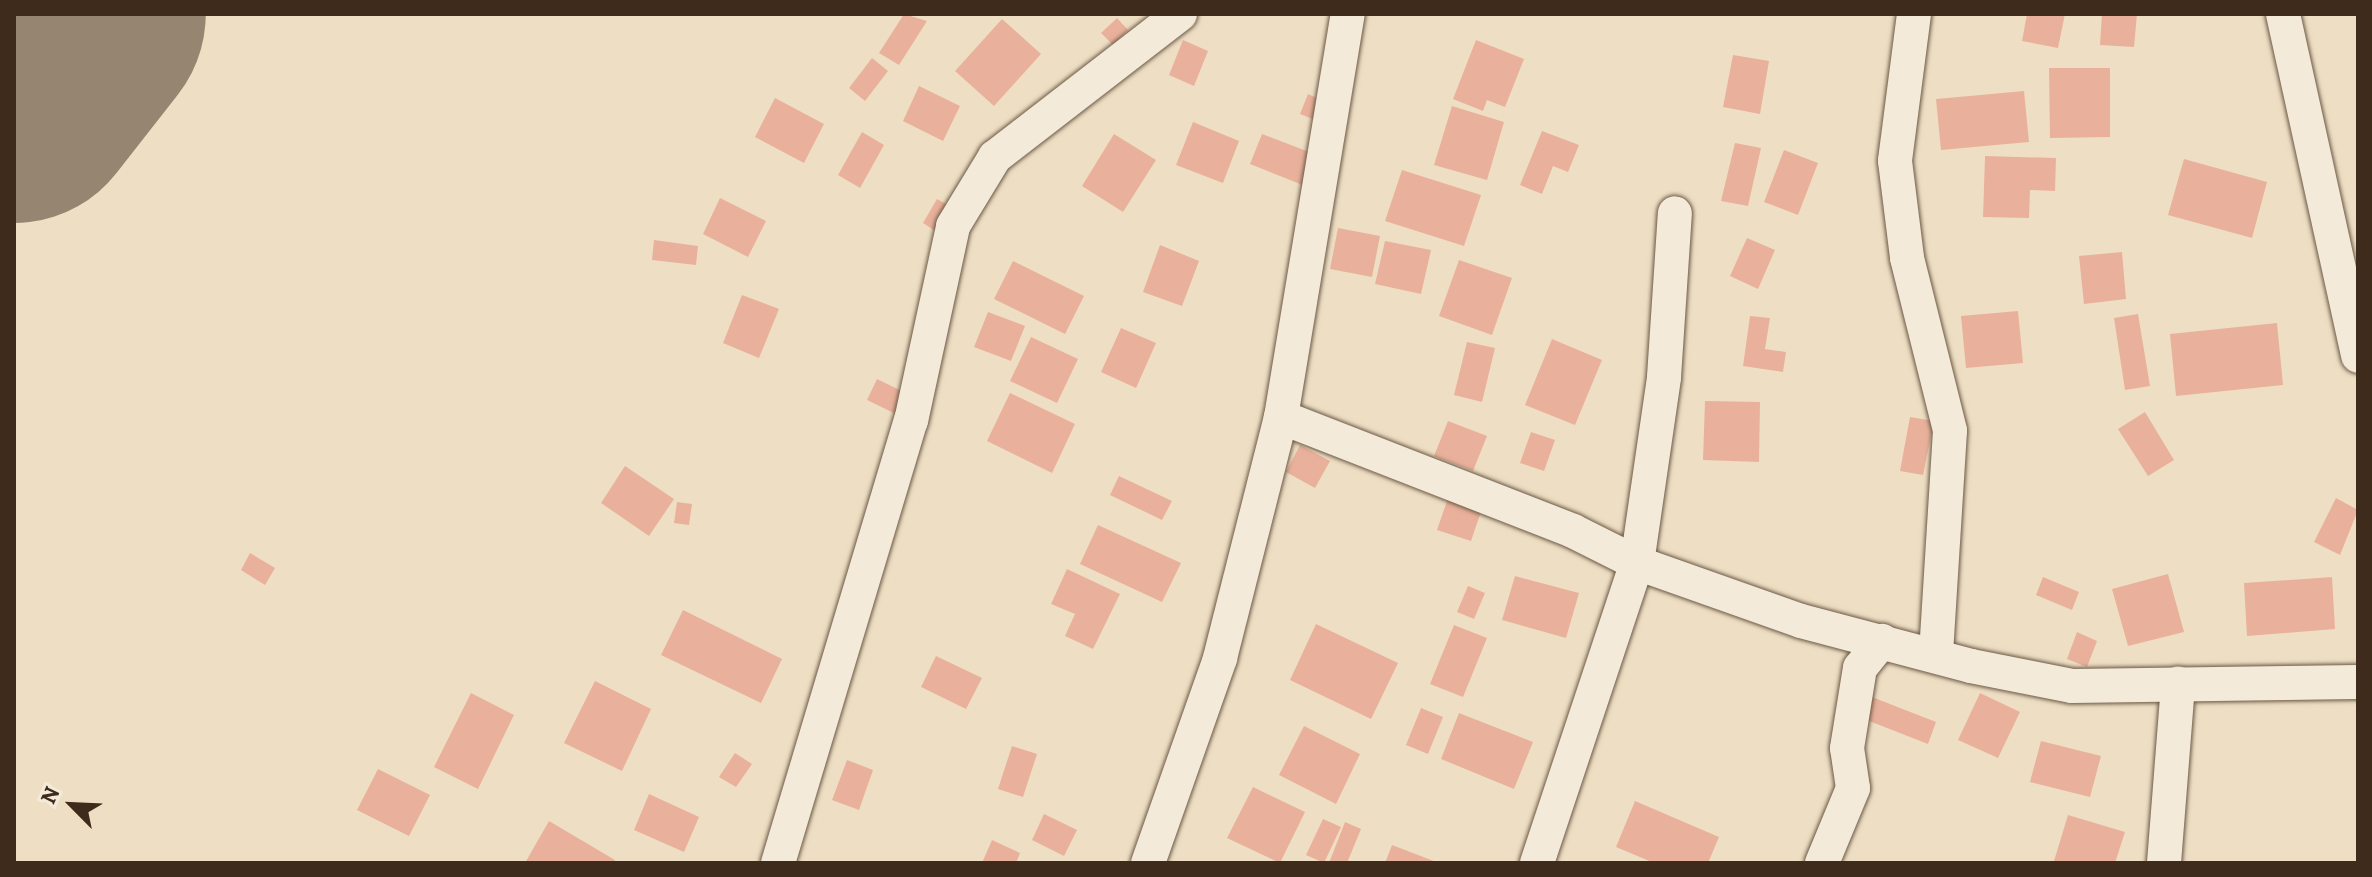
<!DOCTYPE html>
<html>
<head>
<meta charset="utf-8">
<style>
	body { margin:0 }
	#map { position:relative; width:2372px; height:877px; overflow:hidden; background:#eedfc4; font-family:Alegreya,serif }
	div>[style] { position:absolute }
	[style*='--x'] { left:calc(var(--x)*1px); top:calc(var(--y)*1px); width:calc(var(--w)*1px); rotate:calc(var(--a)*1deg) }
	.runway>* { height:260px; margin:-130px; padding:0 130px; transform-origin:130px; border-radius:130px; background:#968570 }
	.building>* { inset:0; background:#e9b19b }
	.roads { filter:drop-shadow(0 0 2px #6b5845) drop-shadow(0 0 2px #6b5845) }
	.street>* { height:34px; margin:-17px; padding:0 17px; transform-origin:17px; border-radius:17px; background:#f4ead9 }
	span { translate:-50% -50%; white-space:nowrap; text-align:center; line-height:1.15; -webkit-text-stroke:6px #f4ead9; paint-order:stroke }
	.frame { position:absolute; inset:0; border:16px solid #3f2b1b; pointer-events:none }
	.north { position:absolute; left:32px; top:765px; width:80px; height:80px; -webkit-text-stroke:6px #f4ead9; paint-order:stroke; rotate:294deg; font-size:22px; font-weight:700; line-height:32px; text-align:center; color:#3f2b1b }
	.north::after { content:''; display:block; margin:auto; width:28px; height:36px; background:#3f2b1b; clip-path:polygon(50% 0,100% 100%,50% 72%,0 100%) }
</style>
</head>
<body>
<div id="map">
	<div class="runway">
		<i style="--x:14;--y:93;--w:100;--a:-51.9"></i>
	</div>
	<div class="building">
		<i style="clip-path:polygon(904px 14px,927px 21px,899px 65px,879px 53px)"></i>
		<i style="clip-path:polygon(2027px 14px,2065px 14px,2058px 48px,2022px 41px)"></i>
		<i style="clip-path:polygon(2102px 14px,2137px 14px,2134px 47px,2100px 45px)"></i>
		<i style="clip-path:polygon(1117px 18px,1128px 30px,1113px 45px,1101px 33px)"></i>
		<i style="clip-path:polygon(1002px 19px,1041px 54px,994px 106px,955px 71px)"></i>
		<i style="clip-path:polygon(1183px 40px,1208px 51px,1194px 86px,1169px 75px)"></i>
		<i style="clip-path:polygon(1476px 40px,1524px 59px,1505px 107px,1487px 100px,1483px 111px,1453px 99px)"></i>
		<i style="clip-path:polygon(1733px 55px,1769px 61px,1760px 114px,1723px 107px)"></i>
		<i style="clip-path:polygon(872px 58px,888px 71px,865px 101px,849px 88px)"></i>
		<i style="clip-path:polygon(2049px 68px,2110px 68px,2110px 137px,2050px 138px)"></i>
		<i style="clip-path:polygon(919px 86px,960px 106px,943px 141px,903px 121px)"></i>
		<i style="clip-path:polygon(2024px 91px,2029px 142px,1941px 150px,1936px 99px)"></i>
		<i style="clip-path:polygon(1308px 94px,1323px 101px,1315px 120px,1300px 114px)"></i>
		<i style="clip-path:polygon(775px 98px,824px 124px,804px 163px,755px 137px)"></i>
		<i style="clip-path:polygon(1452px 106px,1504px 122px,1487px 180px,1434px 165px)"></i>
		<i style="clip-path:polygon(1193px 122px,1239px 141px,1223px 183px,1176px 165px)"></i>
		<i style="clip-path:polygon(1542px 131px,1579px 145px,1568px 172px,1553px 166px,1542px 194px,1520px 185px)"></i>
		<i style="clip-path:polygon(862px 132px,884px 145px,860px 188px,838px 175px)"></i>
		<i style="clip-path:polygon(1114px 134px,1156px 160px,1123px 212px,1082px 186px)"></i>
		<i style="clip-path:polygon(1262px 134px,1317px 155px,1305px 186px,1250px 164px)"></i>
		<i style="clip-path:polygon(1735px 143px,1761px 148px,1748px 206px,1721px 201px)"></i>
		<i style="clip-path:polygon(1784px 150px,1818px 163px,1798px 215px,1764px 202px)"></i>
		<i style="clip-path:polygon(1985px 156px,2056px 158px,2055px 191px,2030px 190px,2029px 218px,1983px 217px)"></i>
		<i style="clip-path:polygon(2184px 159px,2267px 182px,2252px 238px,2168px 215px)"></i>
		<i style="clip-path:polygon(1402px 170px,1481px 195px,1464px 246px,1385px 221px)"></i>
		<i style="clip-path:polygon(720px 198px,766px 221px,748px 257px,703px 234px)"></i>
		<i style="clip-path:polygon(937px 199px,955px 209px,940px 234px,923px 223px)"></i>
		<i style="clip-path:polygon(1338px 228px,1380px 236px,1372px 277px,1330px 269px)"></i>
		<i style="clip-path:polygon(1747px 238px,1775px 250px,1758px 289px,1730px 276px)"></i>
		<i style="clip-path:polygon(654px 240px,698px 246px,696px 265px,652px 260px)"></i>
		<i style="clip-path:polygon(1385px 241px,1431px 250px,1421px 294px,1375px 284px)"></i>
		<i style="clip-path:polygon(1160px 245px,1199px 261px,1182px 306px,1143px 292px)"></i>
		<i style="clip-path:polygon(2122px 252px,2126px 299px,2084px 304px,2079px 256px)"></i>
		<i style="clip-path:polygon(1459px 260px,1512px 278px,1492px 335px,1439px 316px)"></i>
		<i style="clip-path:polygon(1013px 261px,1084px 296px,1065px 334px,994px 299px)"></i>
		<i style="clip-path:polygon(742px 295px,779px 309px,759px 358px,723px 343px)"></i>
		<i style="clip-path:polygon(2018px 311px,2023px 363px,1966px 368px,1961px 316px)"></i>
		<i style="clip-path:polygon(988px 312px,1025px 326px,1011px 361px,974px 347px)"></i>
		<i style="clip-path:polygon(2138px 314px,2150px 386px,2125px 390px,2114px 318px)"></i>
		<i style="clip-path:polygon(1750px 316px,1770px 318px,1765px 349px,1786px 352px,1783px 372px,1743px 366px)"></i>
		<i style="clip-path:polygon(2277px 323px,2283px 385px,2176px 396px,2170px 334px)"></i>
		<i style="clip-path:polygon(1121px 328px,1156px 343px,1136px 388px,1101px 372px)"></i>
		<i style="clip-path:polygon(1031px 337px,1078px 359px,1057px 403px,1010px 381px)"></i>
		<i style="clip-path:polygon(1552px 339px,1602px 360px,1575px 425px,1525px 405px)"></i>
		<i style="clip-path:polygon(1467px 342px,1495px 348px,1482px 402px,1454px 395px)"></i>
		<i style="clip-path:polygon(877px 379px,910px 395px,900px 416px,867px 400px)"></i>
		<i style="clip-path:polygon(1010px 393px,1075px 424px,1052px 473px,987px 441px)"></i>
		<i style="clip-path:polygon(1705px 401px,1760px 402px,1759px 462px,1703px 460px)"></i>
		<i style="clip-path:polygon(2145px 412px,2174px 460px,2148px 476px,2118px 429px)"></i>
		<i style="clip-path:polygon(1910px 417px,1934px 421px,1923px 475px,1900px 471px)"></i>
		<i style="clip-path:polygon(1448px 421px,1487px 436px,1473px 471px,1434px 456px)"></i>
		<i style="clip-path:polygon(1531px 432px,1555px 440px,1544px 471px,1520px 463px)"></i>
		<i style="clip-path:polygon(1300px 445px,1330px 461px,1315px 488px,1286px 472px)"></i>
		<i style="clip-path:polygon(625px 466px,674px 499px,649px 536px,601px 503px)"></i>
		<i style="clip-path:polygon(1119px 476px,1172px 501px,1162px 520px,1110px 495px)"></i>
		<i style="clip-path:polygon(1450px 492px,1484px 503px,1471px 541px,1437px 530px)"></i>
		<i style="clip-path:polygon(2336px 498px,2358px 510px,2340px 555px,2314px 542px)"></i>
		<i style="clip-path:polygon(677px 502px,692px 504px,689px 525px,674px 523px)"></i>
		<i style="clip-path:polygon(1098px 525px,1181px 563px,1162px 602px,1080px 564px)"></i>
		<i style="clip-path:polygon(250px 553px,275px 568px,265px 585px,241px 570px)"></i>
		<i style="clip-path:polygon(1067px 569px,1120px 594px,1093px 649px,1065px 636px,1075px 614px,1051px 604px)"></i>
		<i style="clip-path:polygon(2168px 574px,2184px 632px,2128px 646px,2112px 589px)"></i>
		<i style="clip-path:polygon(1515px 576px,1579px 593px,1566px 638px,1502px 620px)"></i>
		<i style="clip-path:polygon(2043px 577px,2079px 592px,2072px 610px,2036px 595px)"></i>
		<i style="clip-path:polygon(2332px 577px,2335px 629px,2247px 636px,2244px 583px)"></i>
		<i style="clip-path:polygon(1468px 586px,1485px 593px,1474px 619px,1457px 612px)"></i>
		<i style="clip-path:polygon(683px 610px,782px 659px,761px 703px,661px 655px)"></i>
		<i style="clip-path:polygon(1316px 624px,1398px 663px,1371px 719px,1290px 680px)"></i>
		<i style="clip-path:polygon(1454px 625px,1487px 638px,1463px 697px,1430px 684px)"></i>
		<i style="clip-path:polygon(2077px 632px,2097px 641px,2087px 667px,2067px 659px)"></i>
		<i style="clip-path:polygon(936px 656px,982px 678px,966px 709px,921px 687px)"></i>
		<i style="clip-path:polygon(595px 681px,651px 709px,622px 771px,564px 743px)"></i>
		<i style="clip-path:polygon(471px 693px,514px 715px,478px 789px,434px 767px)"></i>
		<i style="clip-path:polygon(1980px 693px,2020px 712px,1998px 758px,1958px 740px)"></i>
		<i style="clip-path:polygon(1872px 697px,1936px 722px,1928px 744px,1864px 719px)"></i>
		<i style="clip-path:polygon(1421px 708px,1443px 717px,1428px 754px,1406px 745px)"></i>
		<i style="clip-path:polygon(1459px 713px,1533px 742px,1514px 789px,1441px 759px)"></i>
		<i style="clip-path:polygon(1304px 726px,1360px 754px,1336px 804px,1279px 775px)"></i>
		<i style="clip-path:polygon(2041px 741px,2101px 756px,2090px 797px,2030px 782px)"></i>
		<i style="clip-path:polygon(1012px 746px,1037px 754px,1023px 797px,998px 789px)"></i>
		<i style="clip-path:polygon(735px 753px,752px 764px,736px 787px,719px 777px)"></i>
		<i style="clip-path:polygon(847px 760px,873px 770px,859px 810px,832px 800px)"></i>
		<i style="clip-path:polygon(378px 769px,430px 795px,409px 836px,357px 810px)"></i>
		<i style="clip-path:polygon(1253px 787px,1305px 812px,1280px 863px,1227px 838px)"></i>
		<i style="clip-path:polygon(649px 794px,699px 817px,684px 852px,634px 830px)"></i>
		<i style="clip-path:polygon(1635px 801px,1719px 837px,1708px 863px,1654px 863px,1616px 847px)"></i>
		<i style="clip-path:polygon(1044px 814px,1077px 830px,1064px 856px,1032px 840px)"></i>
		<i style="clip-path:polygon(2068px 815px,2125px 832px,2115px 863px,2054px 861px)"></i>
		<i style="clip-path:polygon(1323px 819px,1341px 827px,1324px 863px,1306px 855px)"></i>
		<i style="clip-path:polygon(549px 821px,615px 860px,614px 863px,525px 863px)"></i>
		<i style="clip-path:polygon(1345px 822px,1361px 829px,1347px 863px,1329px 863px)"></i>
		<i style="clip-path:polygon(992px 840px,1020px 853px,1016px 863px,982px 863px)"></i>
		<i style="clip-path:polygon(1392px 845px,1439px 863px,1385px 863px)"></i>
	</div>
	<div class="roads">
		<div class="street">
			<i style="--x:1914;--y:14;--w:148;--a:97.4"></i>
			<i style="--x:1895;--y:161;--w:98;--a:82.9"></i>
			<i style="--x:1907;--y:258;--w:178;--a:76"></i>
			<i style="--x:1950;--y:431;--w:223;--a:93.6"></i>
			<i style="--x:2283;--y:14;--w:350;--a:77.6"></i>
			<i style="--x:1281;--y:417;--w:409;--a:-80.6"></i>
			<i style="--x:778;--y:863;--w:462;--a:-73.3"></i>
			<i style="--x:911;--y:421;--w:199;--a:-77.8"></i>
			<i style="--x:953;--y:226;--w:81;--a:-58.7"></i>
			<i style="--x:995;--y:157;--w:234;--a:-37.7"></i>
			<i style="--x:1148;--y:863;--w:217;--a:-70.6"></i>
			<i style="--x:1220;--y:658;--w:249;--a:-75.8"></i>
			<i style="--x:1281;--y:417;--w:313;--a:21.3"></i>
			<i style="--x:1573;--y:531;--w:72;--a:26.6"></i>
			<i style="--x:1637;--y:563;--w:174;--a:19.5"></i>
			<i style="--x:1801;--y:621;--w:176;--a:14.8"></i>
			<i style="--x:1971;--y:666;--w:103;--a:11.2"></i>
			<i style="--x:2072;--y:686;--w:286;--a:-0.8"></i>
			<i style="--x:1537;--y:863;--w:316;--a:-71.6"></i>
			<i style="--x:1637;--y:563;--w:188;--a:-81.7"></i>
			<i style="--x:1664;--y:377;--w:164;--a:-86.2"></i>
			<i style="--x:1822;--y:863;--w:81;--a:-67.5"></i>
			<i style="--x:1853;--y:788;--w:40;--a:-98.5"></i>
			<i style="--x:1847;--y:748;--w:81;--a:-80.8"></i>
			<i style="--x:1860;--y:668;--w:35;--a:-51"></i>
			<i style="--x:2164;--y:863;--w:180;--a:-85.5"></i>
		</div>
	</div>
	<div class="frame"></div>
	<div class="north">N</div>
</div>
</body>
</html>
